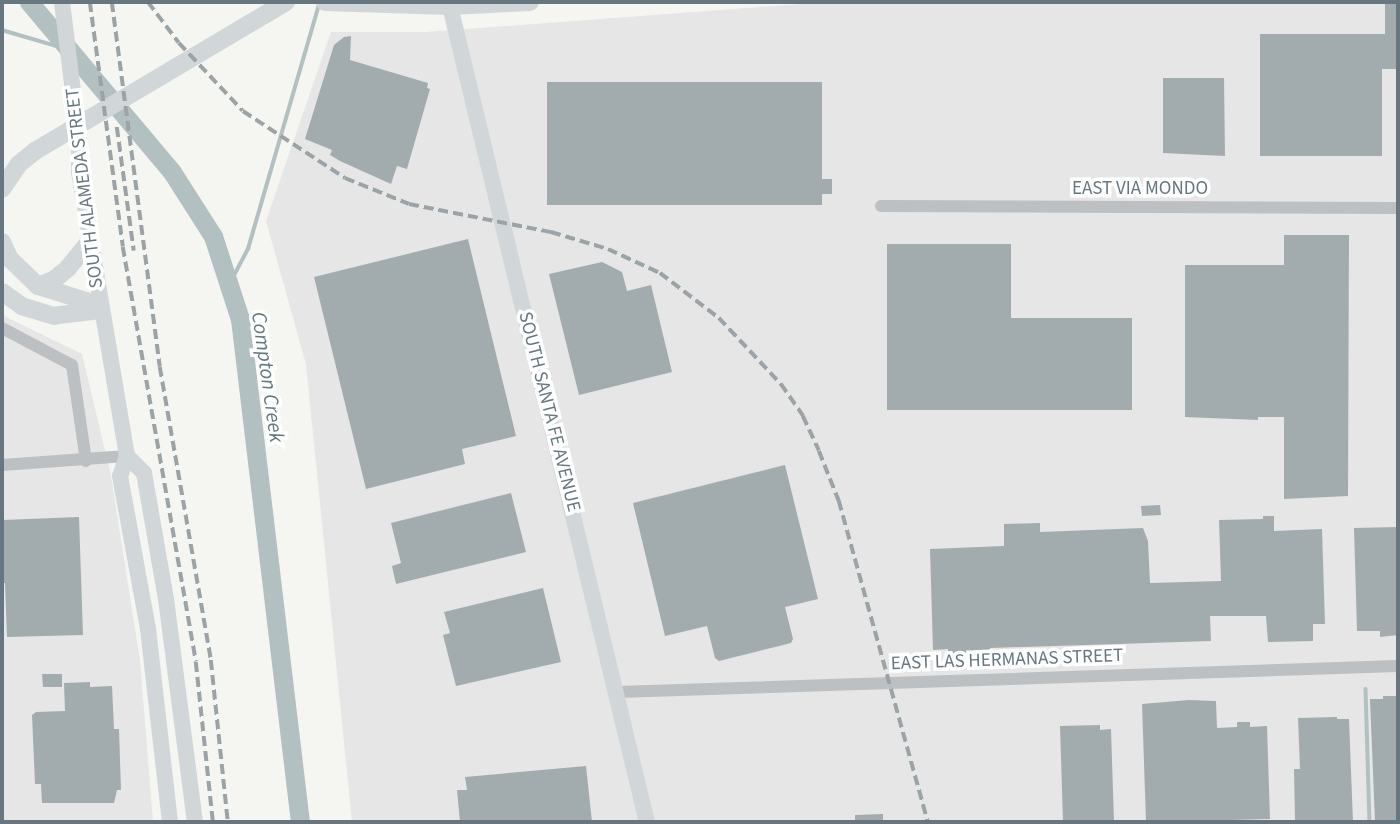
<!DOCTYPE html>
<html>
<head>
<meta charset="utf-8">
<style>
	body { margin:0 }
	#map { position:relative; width:1400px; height:824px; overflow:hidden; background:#f5f5f1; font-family:"Source Sans 3",sans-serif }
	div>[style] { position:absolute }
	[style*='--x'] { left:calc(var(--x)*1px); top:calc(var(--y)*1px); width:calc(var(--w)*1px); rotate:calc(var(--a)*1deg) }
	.built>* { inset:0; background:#e5e6e5 }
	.stream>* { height:3.5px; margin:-1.75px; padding:0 1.75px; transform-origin:1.75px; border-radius:1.75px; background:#b2c0c2 }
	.river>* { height:19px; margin:-9.5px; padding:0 9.5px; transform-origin:9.5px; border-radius:9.5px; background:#b2c0c2 }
	.building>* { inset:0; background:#a2acaf }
	.minor>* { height:12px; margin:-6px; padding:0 6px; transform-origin:6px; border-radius:6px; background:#bcc0c3 }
	.major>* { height:16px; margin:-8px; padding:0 8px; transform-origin:8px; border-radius:8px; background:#d1d6d9 }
	.highway>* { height:18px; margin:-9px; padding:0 9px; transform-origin:9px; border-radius:9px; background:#d1d6d9 }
	.rail>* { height:3.5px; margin-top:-1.75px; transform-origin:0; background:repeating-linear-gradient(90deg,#9ca3a7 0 10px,transparent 0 15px) }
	span { translate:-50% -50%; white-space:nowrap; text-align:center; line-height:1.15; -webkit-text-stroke:7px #fff; paint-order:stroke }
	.street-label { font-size:19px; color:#667780 }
	.water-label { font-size:21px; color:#62787d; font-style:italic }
	.frame { position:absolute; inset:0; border:4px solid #667780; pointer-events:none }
</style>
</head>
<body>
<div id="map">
	<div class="built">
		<i style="clip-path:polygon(828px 2px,1398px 2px,1398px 822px,352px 822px,306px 364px,266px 221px,331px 32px,426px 32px)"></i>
		<i style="clip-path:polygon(2px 315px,82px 354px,111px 476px,140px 661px,153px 822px,2px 822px)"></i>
	</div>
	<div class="stream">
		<i style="--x:2;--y:30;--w:64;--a:16.4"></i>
		<i style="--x:229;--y:285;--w:41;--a:-62.2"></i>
		<i style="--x:248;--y:249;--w:255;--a:-73.8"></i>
		<i style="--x:1366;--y:689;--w:133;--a:88.3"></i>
	</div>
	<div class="river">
		<i style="--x:29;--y:2;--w:222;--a:49.9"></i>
		<i style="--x:172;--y:172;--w:76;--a:57.4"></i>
		<i style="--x:213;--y:236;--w:87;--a:72"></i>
		<i style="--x:240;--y:319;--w:507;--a:83.2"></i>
	</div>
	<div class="building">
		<i style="clip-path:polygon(1385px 2px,1398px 2px,1398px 69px,1382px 69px,1382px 156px,1260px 156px,1260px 34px,1385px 34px)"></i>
		<i style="clip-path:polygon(351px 36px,350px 60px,428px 83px,427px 88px,430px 89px,407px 169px,397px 166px,391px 184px,340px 161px,330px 155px,332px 150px,305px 139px,334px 45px,344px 37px)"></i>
		<i style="clip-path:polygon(1163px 78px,1224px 78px,1225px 156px,1163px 153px)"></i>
		<i style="clip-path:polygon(547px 82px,822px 82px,822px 179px,832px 179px,832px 194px,822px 194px,822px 205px,547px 205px)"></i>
		<i style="clip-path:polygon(1284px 235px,1349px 235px,1348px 496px,1284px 499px,1284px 417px,1258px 417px,1258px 420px,1185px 417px,1185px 265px,1284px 265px)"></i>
		<i style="clip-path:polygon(468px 239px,516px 436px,462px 449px,465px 464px,366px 489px,314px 277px)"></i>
		<i style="clip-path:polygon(887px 244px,1011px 244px,1011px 318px,1132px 318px,1132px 410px,887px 410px)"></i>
		<i style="clip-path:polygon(602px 262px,622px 272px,627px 291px,651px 285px,672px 372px,579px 395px,549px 274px)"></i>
		<i style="clip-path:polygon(785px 465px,818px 599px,785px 607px,793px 639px,791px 643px,719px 661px,715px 658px,707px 626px,665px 636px,633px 503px)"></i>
		<i style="clip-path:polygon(511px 493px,526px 552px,396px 584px,392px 566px,401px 563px,391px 523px)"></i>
		<i style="clip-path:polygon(1160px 505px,1161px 515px,1142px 516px,1141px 506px)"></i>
		<i style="clip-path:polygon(1263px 516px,1274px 516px,1274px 531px,1322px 529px,1325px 624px,1313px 624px,1313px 641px,1268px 642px,1266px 616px,1210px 616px,1211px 641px,990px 648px,990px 654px,948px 655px,948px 649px,933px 650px,930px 549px,1004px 546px,1004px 524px,1040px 523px,1040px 532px,1143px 528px,1148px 541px,1150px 583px,1221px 581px,1219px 520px,1263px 519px)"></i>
		<i style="clip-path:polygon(79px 517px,83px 635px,7px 637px,5px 583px,2px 583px,2px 568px,4px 568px,3px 520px)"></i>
		<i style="clip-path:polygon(1398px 527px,1398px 635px,1380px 637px,1380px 631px,1357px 631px,1354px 528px)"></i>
		<i style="clip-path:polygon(543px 588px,561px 662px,456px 686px,443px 635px,450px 633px,444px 612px)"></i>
		<i style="clip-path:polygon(42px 674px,62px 674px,62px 687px,43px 687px)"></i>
		<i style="clip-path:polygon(90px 682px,90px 687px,112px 686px,114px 729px,119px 729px,121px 790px,117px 790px,114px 803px,42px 803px,41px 784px,35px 784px,32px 715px,36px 712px,65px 711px,64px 683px)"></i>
		<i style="clip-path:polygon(1383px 696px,1398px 696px,1398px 822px,1375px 822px,1370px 699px,1383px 699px)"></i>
		<i style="clip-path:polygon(1189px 700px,1216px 701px,1217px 728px,1237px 727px,1237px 722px,1250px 722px,1250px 727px,1267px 726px,1270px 819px,1146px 822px,1142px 704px)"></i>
		<i style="clip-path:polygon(1337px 717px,1337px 719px,1349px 719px,1353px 822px,1295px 820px,1294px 769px,1300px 769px,1298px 718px)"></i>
		<i style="clip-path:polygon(1100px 725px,1100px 730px,1111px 729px,1114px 822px,1063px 822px,1060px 726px)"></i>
		<i style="clip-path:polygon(586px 766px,592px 822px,460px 822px,457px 790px,467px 790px,465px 777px)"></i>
		<i style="clip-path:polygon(883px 814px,883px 822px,855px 822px,855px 815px)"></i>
	</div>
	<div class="minor">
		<i style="--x:881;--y:206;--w:517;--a:0.22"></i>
		<i style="--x:2;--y:328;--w:79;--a:27.9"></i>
		<i style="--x:72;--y:365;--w:97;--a:81.7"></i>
		<i style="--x:2;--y:465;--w:125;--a:-4.1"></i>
		<i style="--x:618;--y:692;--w:780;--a:-1.91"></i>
	</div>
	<div class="major">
		<i style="--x:62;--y:2;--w:139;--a:83"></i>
		<i style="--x:79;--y:140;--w:32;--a:90"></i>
		<i style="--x:79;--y:172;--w:288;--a:80.4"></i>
		<i style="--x:127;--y:456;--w:21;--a:109"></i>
		<i style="--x:120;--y:476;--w:156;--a:79.6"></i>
		<i style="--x:148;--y:629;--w:194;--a:83.5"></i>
		<i style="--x:449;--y:2;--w:844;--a:76.43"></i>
		<i style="--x:127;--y:456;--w:24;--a:45"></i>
		<i style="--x:144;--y:473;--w:128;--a:80.1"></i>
		<i style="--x:166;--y:599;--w:225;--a:82.6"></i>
	</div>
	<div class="highway">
		<i style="--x:325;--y:2;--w:125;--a:1.8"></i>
		<i style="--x:450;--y:6;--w:80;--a:-2.9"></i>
		<i style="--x:2;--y:189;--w:30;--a:-56"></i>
		<i style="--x:19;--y:164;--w:21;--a:-39"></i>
		<i style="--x:35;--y:151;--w:292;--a:-30.7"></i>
		<i style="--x:2;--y:242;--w:17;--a:66"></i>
		<i style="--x:9;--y:258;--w:40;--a:44"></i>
		<i style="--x:38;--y:286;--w:64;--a:17.3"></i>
		<i style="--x:99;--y:305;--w:9;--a:139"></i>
		<i style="--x:92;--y:311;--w:38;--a:173"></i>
		<i style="--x:54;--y:316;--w:34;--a:-163"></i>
		<i style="--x:22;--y:306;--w:24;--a:-145"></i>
		<i style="--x:38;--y:286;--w:18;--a:-22"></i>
		<i style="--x:55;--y:279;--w:17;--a:-40"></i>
		<i style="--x:68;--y:268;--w:33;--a:-51"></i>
	</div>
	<div class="rail">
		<i style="--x:90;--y:2;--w:247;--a:82.3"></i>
		<i style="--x:123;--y:247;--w:421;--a:80"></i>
		<i style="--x:196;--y:662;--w:161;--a:83.9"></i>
		<i style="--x:112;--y:2;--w:368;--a:82.5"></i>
		<i style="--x:160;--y:367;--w:297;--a:80.1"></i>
		<i style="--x:211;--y:660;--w:163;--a:84"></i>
		<i style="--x:148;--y:2;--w:51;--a:52.9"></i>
		<i style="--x:179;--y:43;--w:93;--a:46.7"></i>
		<i style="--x:243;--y:111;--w:122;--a:33.3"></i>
		<i style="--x:345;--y:178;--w:69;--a:22.1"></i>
		<i style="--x:409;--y:204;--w:145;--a:11.2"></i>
		<i style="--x:551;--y:232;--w:59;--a:16.6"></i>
		<i style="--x:608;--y:249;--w:57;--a:24.8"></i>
		<i style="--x:660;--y:273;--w:74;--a:37.3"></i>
		<i style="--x:719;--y:318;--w:91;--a:46.8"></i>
		<i style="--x:781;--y:384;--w:39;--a:55"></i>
		<i style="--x:803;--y:416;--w:38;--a:65"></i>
		<i style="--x:819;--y:451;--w:54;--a:68.2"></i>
		<i style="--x:839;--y:501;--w:333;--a:74.5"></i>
		<i style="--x:117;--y:127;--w:125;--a:82.2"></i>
	</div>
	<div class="street-label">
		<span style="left:85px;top:188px;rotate:-97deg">SOUTH ALAMEDA STREET</span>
		<span style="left:1140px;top:189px">EAST VIA MONDO</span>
		<span style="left:549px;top:412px;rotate:76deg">SOUTH SANTA FE AVENUE</span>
		<span style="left:1007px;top:660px;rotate:-2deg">EAST LAS HERMANAS STREET</span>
	</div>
	<div class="water-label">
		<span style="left:268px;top:377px;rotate:82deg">Compton Creek</span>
	</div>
	<div class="frame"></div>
</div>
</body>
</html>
